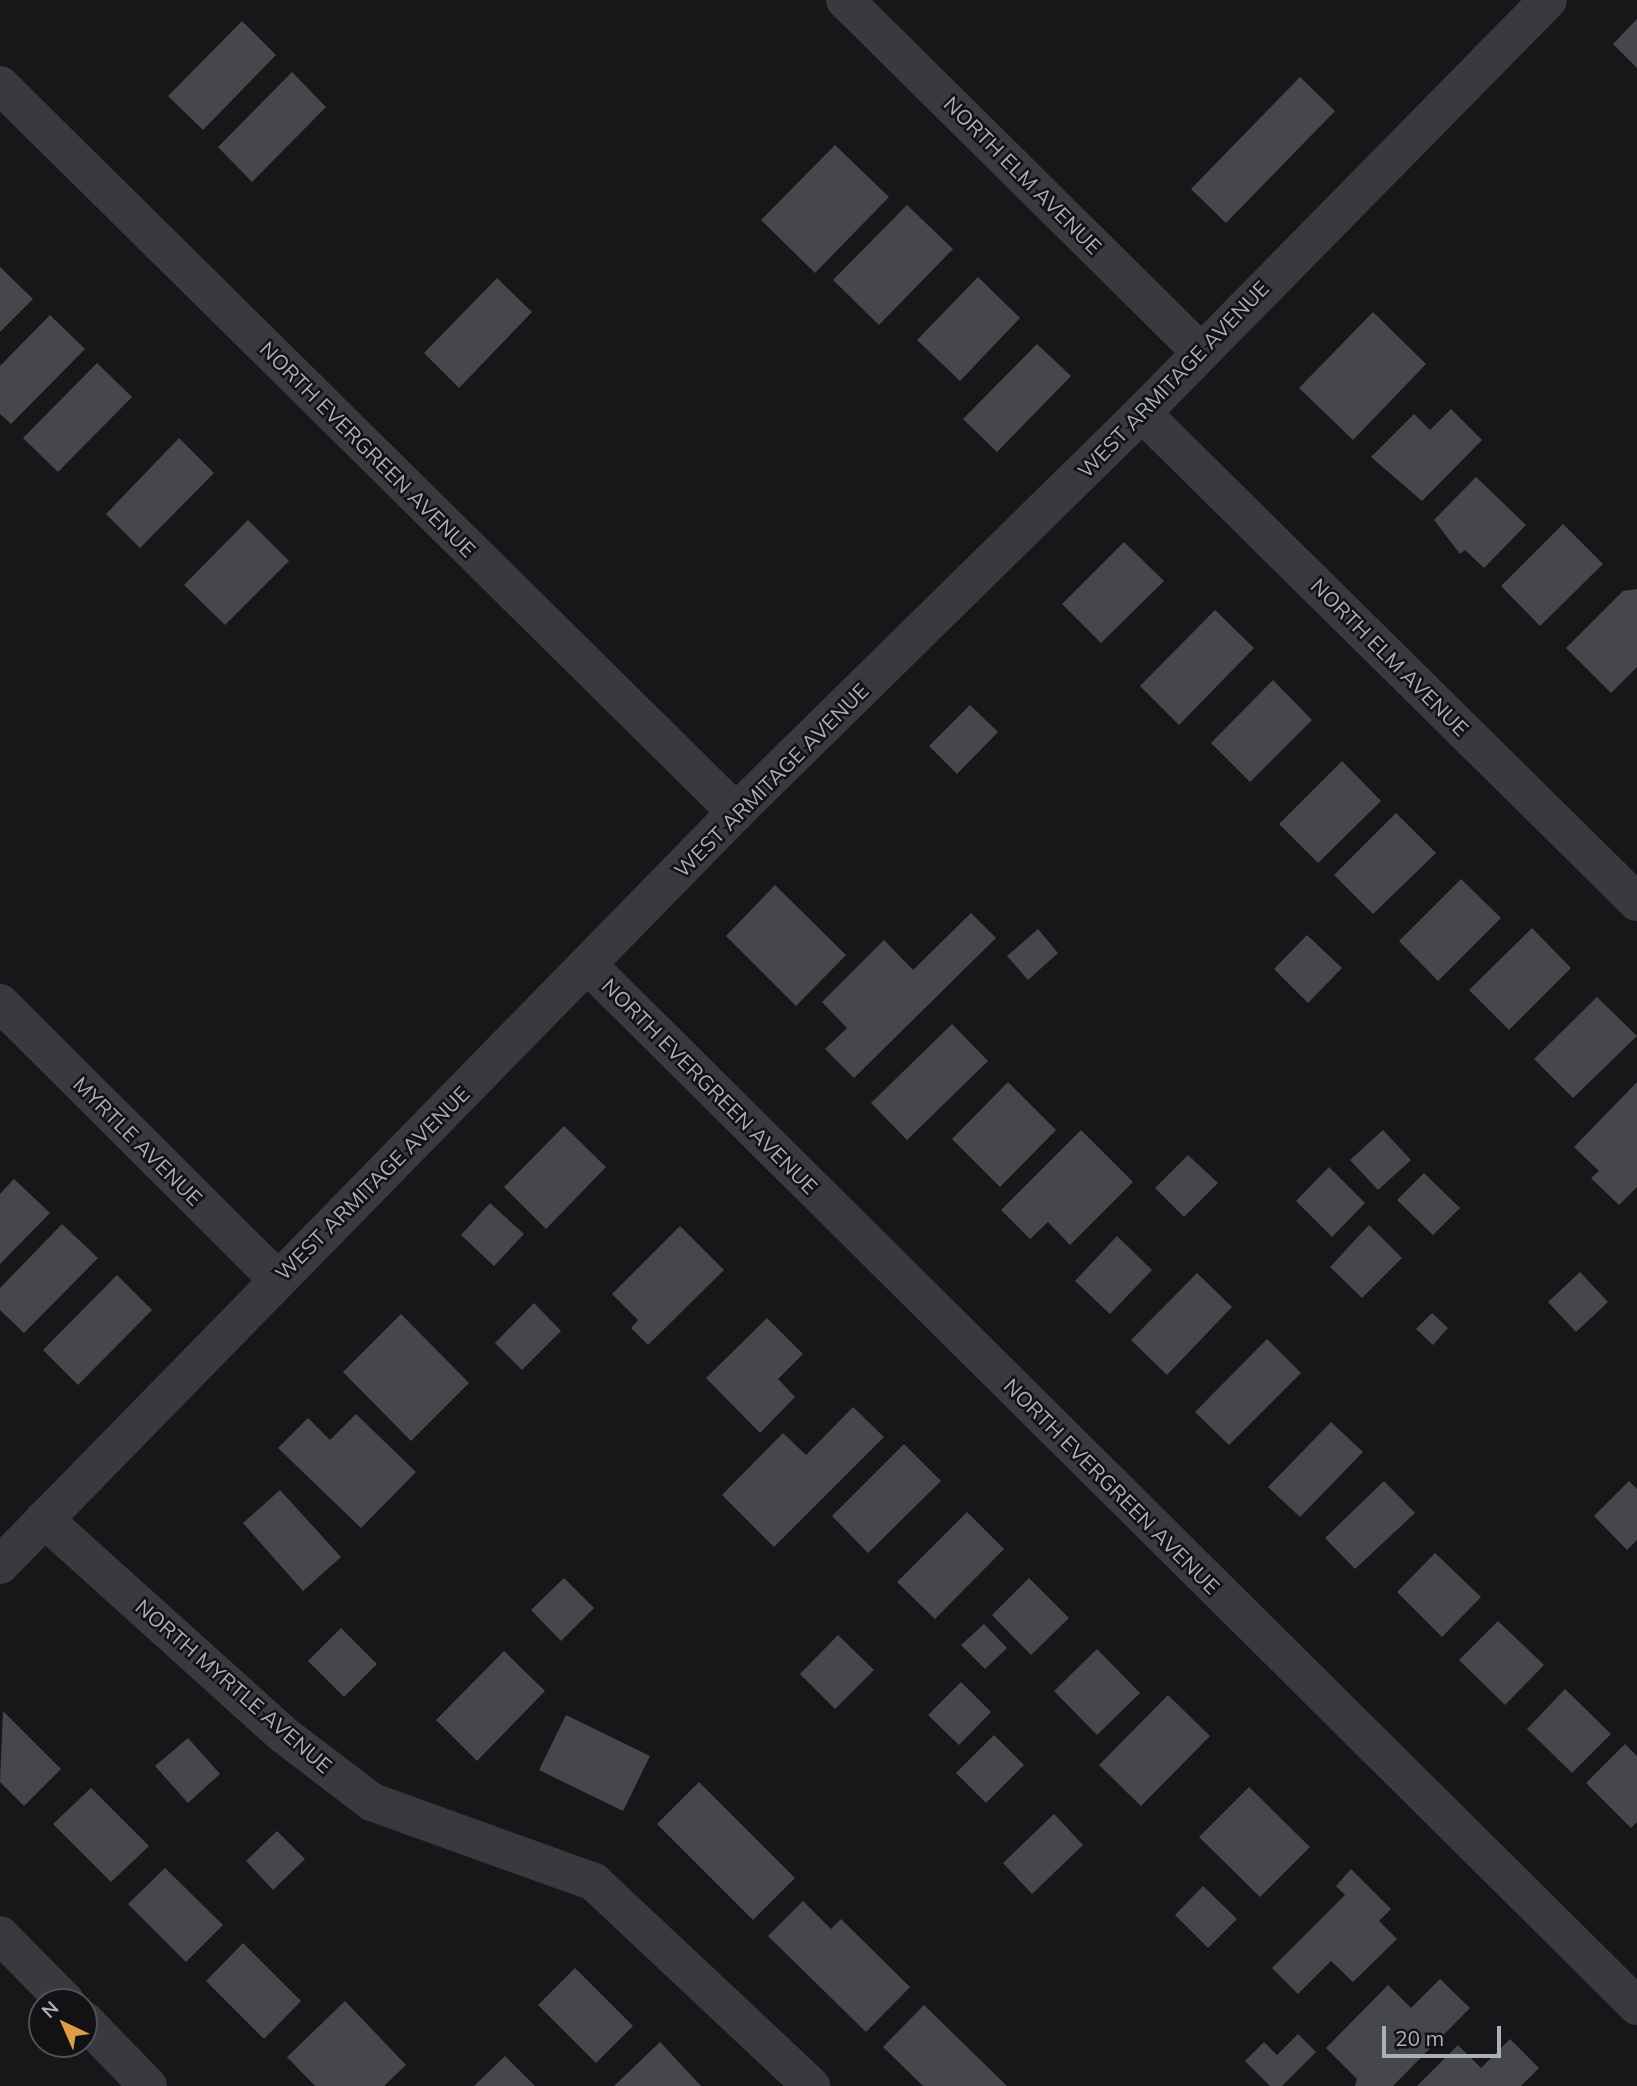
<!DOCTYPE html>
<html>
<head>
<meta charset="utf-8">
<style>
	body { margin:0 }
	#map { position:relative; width:1637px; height:2086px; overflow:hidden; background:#171719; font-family:Mulish,sans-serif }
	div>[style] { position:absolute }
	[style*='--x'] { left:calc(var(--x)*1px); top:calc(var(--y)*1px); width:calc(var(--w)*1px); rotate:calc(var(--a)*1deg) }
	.building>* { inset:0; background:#46474b }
	.minor>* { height:38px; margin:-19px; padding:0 19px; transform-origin:19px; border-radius:19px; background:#383a3d }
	span { translate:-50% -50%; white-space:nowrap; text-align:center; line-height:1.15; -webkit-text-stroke:5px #121214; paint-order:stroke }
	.street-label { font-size:21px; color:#aab0b7 }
	.north { position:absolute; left:28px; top:1988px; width:70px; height:70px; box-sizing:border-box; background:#121214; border:2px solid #4f5155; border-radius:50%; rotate:316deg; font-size:19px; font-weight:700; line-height:28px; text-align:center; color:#aab0b7 }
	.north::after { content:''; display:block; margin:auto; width:24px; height:32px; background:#df9d48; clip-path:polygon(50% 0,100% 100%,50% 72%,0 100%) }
	.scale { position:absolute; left:1382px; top:2026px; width:119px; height:32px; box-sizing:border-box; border:4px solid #aab0b7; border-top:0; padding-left:9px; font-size:21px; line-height:24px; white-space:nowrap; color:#aab0b7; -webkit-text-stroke:5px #121214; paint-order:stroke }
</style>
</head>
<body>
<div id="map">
	<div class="building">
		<i style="clip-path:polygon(1637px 19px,1637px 68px,1613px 44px)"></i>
		<i style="clip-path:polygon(242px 21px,276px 55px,203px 130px,168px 96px)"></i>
		<i style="clip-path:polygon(292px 72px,326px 107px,252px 182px,218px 147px)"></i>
		<i style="clip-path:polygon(1300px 77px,1335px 111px,1226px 223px,1191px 189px)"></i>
		<i style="clip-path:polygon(835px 145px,889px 197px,815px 273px,761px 220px)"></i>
		<i style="clip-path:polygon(907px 205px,953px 249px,879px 325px,833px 280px)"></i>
		<i style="clip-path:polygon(0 267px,33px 299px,0 332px)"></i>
		<i style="clip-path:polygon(978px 277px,1020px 318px,960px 381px,917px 340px)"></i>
		<i style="clip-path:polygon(497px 278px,532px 312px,459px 388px,424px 353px)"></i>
		<i style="clip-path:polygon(1373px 312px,1426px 364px,1353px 440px,1299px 388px)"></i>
		<i style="clip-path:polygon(50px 315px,85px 349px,11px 424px,0 414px,0 366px)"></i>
		<i style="clip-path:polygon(1037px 344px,1071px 376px,997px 452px,963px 419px)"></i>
		<i style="clip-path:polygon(97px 363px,132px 397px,58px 472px,23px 438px)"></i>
		<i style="clip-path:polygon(1451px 409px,1482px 440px,1422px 501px,1371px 457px,1414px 414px,1430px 430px)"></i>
		<i style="clip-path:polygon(179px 438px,214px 473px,140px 548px,106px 514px)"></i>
		<i style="clip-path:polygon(1476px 477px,1526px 525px,1484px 568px,1465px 550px,1460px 554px,1434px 520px)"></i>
		<i style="clip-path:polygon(248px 520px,289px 561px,225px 625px,184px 585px)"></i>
		<i style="clip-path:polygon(1563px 524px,1603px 564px,1540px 626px,1501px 586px)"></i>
		<i style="clip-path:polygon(1124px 542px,1164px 581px,1101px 643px,1062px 604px)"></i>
		<i style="clip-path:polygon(1637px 589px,1637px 667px,1611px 693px,1566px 648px,1623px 591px)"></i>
		<i style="clip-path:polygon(1215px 610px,1254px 648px,1179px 725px,1140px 686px)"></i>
		<i style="clip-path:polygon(1273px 680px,1312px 720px,1250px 782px,1211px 743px)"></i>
		<i style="clip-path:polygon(970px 705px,998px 732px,957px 774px,929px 746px)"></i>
		<i style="clip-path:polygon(1342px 761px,1381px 801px,1318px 863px,1279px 824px)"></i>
		<i style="clip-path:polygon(1396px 813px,1436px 853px,1373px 914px,1334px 875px)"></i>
		<i style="clip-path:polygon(1461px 879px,1501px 918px,1438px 981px,1399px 941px)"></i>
		<i style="clip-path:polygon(775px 885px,846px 955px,796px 1006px,726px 936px)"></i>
		<i style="clip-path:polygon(971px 913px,996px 938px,854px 1078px,825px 1049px,847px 1028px,822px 1002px,884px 940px,913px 970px)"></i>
		<i style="clip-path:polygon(1532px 928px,1571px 968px,1509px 1030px,1469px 990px)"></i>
		<i style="clip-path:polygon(1038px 929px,1058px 953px,1028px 980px,1007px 956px)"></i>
		<i style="clip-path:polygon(1307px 935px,1342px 968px,1308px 1003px,1274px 969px)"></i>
		<i style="clip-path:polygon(1597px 997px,1637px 1036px,1573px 1098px,1534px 1059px)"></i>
		<i style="clip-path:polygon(952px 1024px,988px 1061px,907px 1140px,871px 1103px)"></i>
		<i style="clip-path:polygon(1008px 1082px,1056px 1130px,1000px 1187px,952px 1139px)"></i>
		<i style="clip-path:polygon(1637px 1082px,1637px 1187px,1619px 1205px,1591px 1178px,1599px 1171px,1574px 1147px)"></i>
		<i style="clip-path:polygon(564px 1126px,606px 1167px,546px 1229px,504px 1187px)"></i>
		<i style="clip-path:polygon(1081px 1130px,1133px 1182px,1070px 1245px,1048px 1222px,1030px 1239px,1001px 1210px)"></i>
		<i style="clip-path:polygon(1383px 1130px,1411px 1160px,1378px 1190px,1350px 1160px)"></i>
		<i style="clip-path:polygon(1188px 1155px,1218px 1183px,1184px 1217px,1155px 1188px)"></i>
		<i style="clip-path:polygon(1329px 1167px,1365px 1203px,1332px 1237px,1296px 1201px)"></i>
		<i style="clip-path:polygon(1424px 1173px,1460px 1208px,1433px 1235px,1397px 1200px)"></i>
		<i style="clip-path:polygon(14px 1179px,50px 1213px,0 1264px,0 1194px)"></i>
		<i style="clip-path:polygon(490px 1203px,524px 1234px,494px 1266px,461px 1235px)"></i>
		<i style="clip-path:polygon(62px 1224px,98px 1258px,24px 1333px,0 1310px,0 1288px)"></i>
		<i style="clip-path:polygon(1369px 1225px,1402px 1258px,1362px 1298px,1330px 1267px)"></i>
		<i style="clip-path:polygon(680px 1226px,724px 1270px,648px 1345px,631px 1328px,638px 1320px,612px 1294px)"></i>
		<i style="clip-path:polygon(1117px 1236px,1152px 1270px,1110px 1314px,1075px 1281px)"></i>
		<i style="clip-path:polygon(1580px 1272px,1608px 1302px,1576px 1332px,1548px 1302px)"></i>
		<i style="clip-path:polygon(1197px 1273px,1232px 1307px,1167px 1375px,1131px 1340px)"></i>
		<i style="clip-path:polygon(117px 1275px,152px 1310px,78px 1385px,43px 1350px)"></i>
		<i style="clip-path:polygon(534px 1303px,561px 1331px,522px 1370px,495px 1343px)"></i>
		<i style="clip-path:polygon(1432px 1313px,1448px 1328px,1433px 1345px,1416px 1329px)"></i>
		<i style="clip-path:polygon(401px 1314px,469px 1383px,411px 1441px,343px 1372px)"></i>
		<i style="clip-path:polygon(767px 1318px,803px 1354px,778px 1379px,795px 1397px,760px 1433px,706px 1378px)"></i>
		<i style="clip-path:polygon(1267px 1339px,1301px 1373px,1229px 1445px,1195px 1412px)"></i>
		<i style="clip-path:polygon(853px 1407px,884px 1437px,774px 1547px,722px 1495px,783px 1433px,806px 1455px)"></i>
		<i style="clip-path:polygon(356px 1414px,416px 1472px,361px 1528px,278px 1448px,308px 1418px,330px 1440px)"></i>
		<i style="clip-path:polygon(1331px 1422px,1363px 1452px,1300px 1517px,1268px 1487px)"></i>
		<i style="clip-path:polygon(904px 1444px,941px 1481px,868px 1553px,832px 1516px)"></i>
		<i style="clip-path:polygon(1384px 1481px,1415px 1513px,1355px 1569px,1325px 1538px)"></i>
		<i style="clip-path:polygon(1629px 1481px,1637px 1489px,1637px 1540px,1627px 1550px,1594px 1516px)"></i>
		<i style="clip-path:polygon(280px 1490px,341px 1557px,303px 1591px,243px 1523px)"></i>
		<i style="clip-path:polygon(967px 1512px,1004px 1549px,935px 1619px,897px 1582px)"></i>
		<i style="clip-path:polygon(1435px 1553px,1481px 1597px,1442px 1637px,1397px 1592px)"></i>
		<i style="clip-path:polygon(564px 1578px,594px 1608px,561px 1641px,531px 1610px)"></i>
		<i style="clip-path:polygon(1029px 1578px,1069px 1618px,1031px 1655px,992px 1615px)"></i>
		<i style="clip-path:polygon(1498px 1621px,1544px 1665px,1505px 1705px,1459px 1660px)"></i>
		<i style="clip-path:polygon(984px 1624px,1007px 1648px,985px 1669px,961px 1645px)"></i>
		<i style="clip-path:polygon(341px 1628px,377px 1664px,344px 1697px,308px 1661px)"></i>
		<i style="clip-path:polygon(838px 1635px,874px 1670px,835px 1709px,800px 1674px)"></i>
		<i style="clip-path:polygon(1097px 1649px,1140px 1693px,1097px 1735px,1054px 1691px)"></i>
		<i style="clip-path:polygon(504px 1651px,545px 1691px,477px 1761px,436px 1720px)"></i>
		<i style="clip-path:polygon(961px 1682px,991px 1712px,959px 1745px,928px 1715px)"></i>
		<i style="clip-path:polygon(1565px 1689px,1611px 1734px,1572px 1773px,1527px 1729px)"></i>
		<i style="clip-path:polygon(1168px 1695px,1210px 1736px,1141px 1806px,1099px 1765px)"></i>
		<i style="clip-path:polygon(3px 1711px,61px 1769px,24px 1806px,0 1782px)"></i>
		<i style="clip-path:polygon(566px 1715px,650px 1756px,623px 1811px,539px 1770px)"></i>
		<i style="clip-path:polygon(994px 1735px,1024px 1765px,986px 1803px,956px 1773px)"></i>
		<i style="clip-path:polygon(188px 1738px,220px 1774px,188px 1803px,155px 1766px)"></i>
		<i style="clip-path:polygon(1625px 1744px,1637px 1756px,1637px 1822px,1631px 1828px,1586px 1783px)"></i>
		<i style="clip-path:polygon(699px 1782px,795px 1878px,753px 1920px,657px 1824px)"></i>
		<i style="clip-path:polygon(1249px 1787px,1310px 1847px,1260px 1897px,1199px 1837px)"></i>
		<i style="clip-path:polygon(91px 1788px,149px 1846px,111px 1882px,53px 1824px)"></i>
		<i style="clip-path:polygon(1054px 1814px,1083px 1845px,1032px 1894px,1003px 1863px)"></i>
		<i style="clip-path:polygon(277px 1831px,305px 1859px,273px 1890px,246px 1861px)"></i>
		<i style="clip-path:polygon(165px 1868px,223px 1925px,186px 1962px,128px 1904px)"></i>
		<i style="clip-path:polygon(1351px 1869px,1391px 1909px,1379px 1921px,1397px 1939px,1353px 1982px,1331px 1961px,1298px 1994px,1272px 1968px,1345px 1895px,1336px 1886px)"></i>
		<i style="clip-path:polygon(1203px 1886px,1237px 1919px,1208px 1948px,1175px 1915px)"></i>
		<i style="clip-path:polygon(803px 1901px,831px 1929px,841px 1919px,910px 1987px,866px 2032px,768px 1936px)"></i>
		<i style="clip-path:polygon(243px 1943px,301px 2001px,264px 2039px,206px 1981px)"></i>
		<i style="clip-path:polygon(575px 1968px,633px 2026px,596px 2063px,538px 2005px)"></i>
		<i style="clip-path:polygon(1440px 1979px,1470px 2008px,1393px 2086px,1355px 2086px,1357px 2079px,1326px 2048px,1388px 1985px,1411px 2008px)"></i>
		<i style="clip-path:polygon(345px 2001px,406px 2065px,384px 2086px,315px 2086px,287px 2057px)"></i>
		<i style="clip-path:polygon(924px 2005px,1007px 2086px,923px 2086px,883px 2047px)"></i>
		<i style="clip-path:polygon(1298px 2034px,1316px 2052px,1282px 2086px,1270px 2086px,1245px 2061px,1264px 2042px,1277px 2055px)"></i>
		<i style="clip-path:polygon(1510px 2039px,1539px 2068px,1521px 2086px,1417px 2086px,1458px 2045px,1481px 2068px)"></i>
		<i style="clip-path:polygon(660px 2042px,701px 2086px,614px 2086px)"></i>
		<i style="clip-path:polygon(505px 2056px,535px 2086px,474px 2086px)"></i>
	</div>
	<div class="minor">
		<i style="--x:845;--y:0;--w:499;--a:44.7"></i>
		<i style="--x:0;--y:85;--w:1035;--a:44.65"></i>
		<i style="--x:1142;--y:413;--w:696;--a:44.65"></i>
		<i style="--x:588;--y:965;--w:1478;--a:44.78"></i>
		<i style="--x:0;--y:1003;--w:391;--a:44.9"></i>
		<i style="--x:44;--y:1519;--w:323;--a:42"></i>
		<i style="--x:284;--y:1735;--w:111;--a:37.3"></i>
		<i style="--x:372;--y:1802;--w:236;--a:19.8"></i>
		<i style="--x:594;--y:1882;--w:298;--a:43.2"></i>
		<i style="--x:0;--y:1565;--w:1053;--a:-45.65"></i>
		<i style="--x:736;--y:812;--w:569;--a:-44.5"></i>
		<i style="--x:1142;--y:413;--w:579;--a:-45.49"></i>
		<i style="--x:0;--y:1935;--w:94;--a:45.4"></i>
		<i style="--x:84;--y:2020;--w:92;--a:45.9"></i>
	</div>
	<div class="street-label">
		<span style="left:1023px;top:175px;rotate:45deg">NORTH ELM AVENUE</span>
		<span style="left:1173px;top:379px;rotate:-46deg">WEST ARMITAGE AVENUE</span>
		<span style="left:368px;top:449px;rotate:45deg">NORTH EVERGREEN AVENUE</span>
		<span style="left:1390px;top:657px;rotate:45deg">NORTH ELM AVENUE</span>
		<span style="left:771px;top:780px;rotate:-45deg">WEST ARMITAGE AVENUE</span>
		<span style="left:710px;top:1086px;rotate:45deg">NORTH EVERGREEN AVENUE</span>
		<span style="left:138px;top:1141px;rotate:45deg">MYRTLE AVENUE</span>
		<span style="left:372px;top:1183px;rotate:-45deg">WEST ARMITAGE AVENUE</span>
		<span style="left:1112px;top:1486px;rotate:45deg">NORTH EVERGREEN AVENUE</span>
		<span style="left:234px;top:1686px;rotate:41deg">NORTH MYRTLE AVENUE</span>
	</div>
	<div class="north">N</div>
	<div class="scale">20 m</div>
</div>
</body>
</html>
